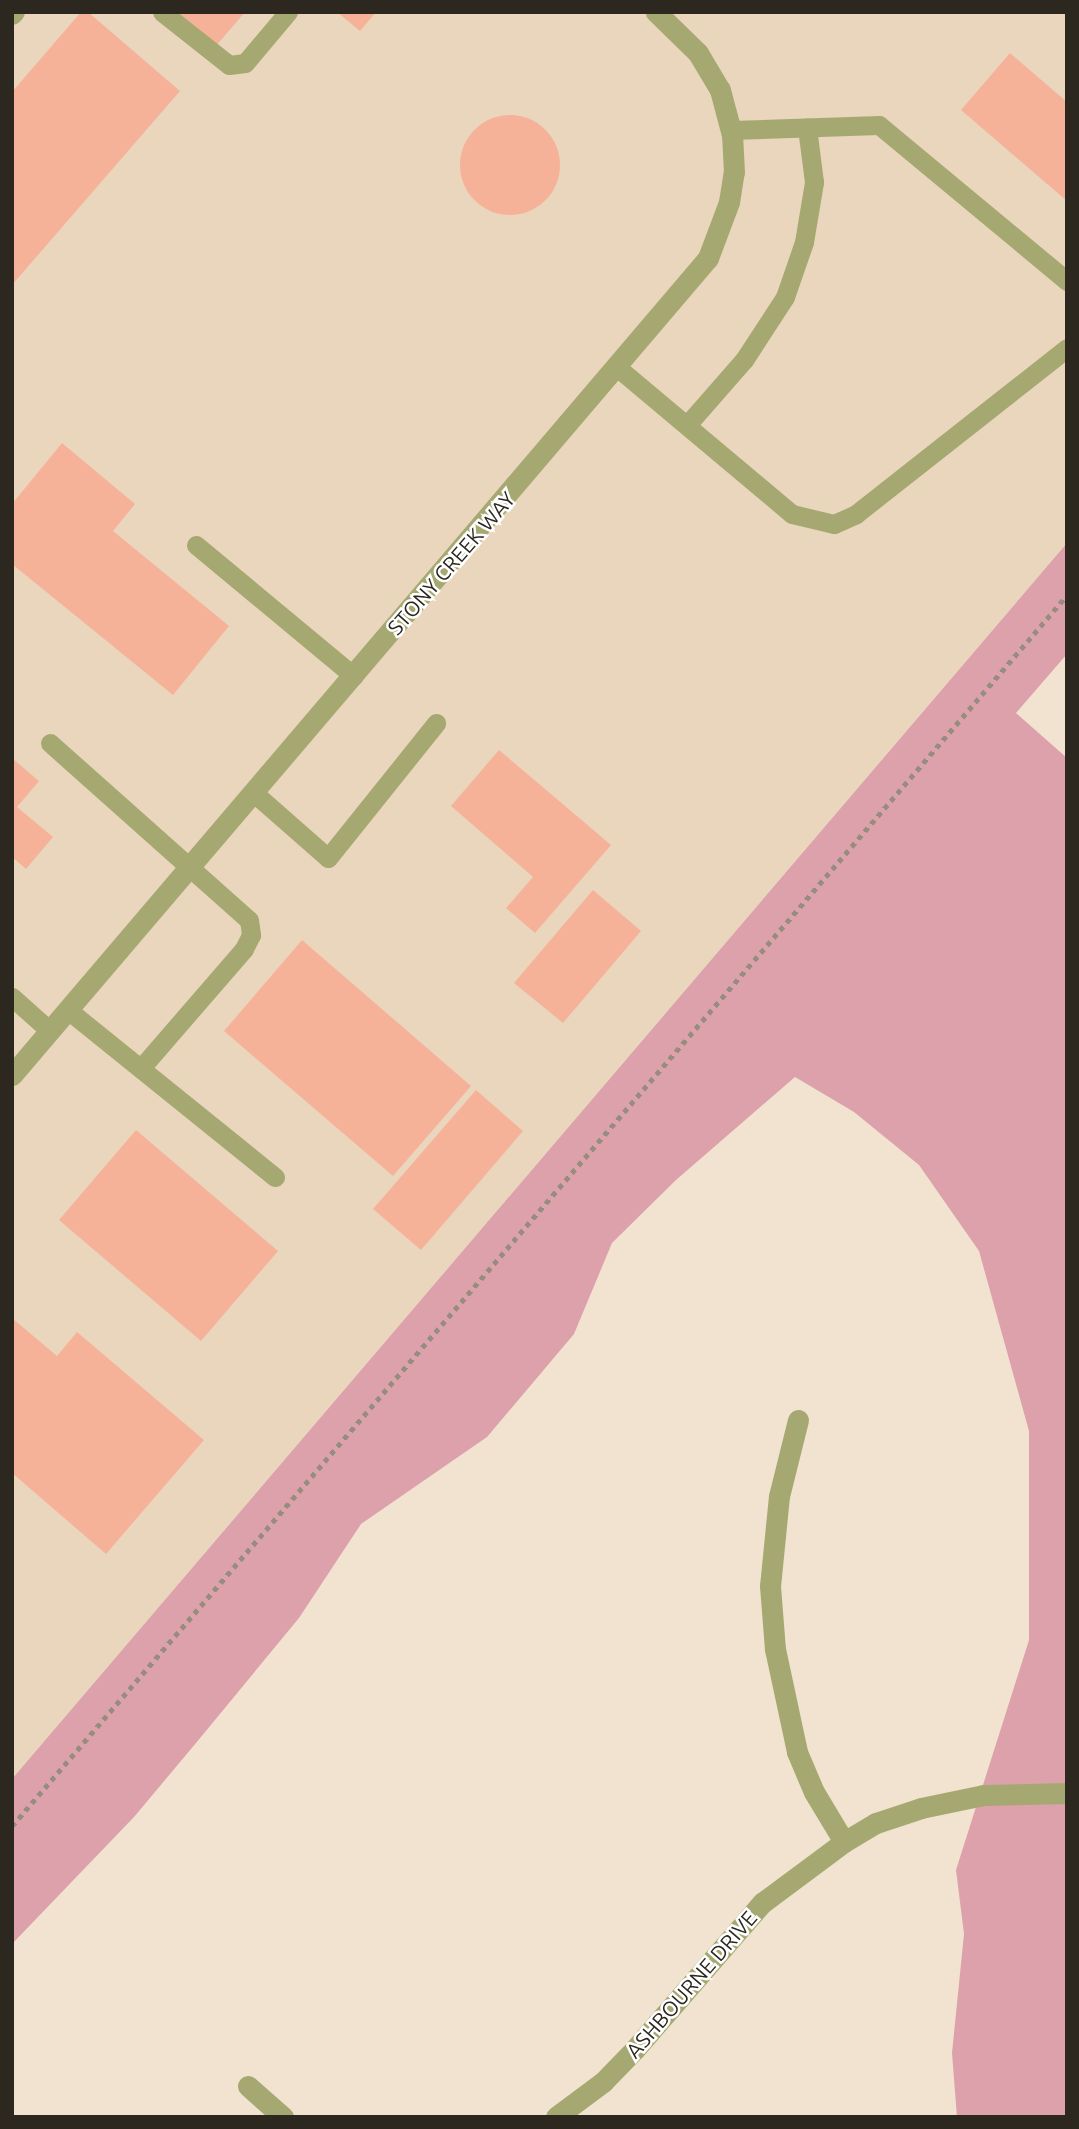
<!DOCTYPE html>
<html>
<head>
<meta charset="utf-8">
<style>
	body { margin:0 }
	#map { position:relative; width:1079px; height:2129px; overflow:hidden; background:#f1e3cf; font-family:Ubuntu,sans-serif }
	div>[style] { position:absolute }
	[style*='--x'] { left:calc(var(--x)*1px); top:calc(var(--y)*1px); width:calc(var(--w)*1px); rotate:calc(var(--a)*1deg) }
	.built>* { inset:0; background:#e9d6bd }
	.green>* { inset:0; background:#dda1ac }
	.building>* { inset:0; background:#f6b299 }
	.round { border-radius:50% }
	.path>* { height:4.5px; margin-top:-2.25px; transform-origin:0; background:repeating-linear-gradient(90deg,#968d7e 0 5px,transparent 0 10px) }
	.lane>* { height:19px; margin:-9.5px; padding:0 9.5px; transform-origin:9.5px; border-radius:9.5px; background:#a5a971 }
	.street>* { height:21px; margin:-10.5px; padding:0 10.5px; transform-origin:10.5px; border-radius:10.5px; background:#a5a971 }
	span { translate:-50% -50%; white-space:nowrap; text-align:center; line-height:1.15; -webkit-text-stroke:5px #fff; paint-order:stroke }
	.street-label { font-size:21px; color:#2c271f }
	.frame { position:absolute; inset:0; border:14px solid #2c271f; pointer-events:none }
</style>
</head>
<body>
<div id="map">
	<div class="built">
		<i style="clip-path:polygon(12px 12px,1067px 12px,1067px 543px,12px 1779px)"></i>
	</div>
	<div class="green">
		<i style="clip-path:polygon(1067px 543px,1067px 654px,1016px 713px,1067px 758px,1067px 2117px,957px 2117px,952px 2053px,964px 1934px,956px 1870px,1029px 1640px,1029px 1431px,979px 1251px,919px 1165px,854px 1112px,795px 1077px,676px 1180px,612px 1243px,574px 1334px,487px 1437px,361px 1524px,299px 1618px,196px 1743px,134px 1817px,12px 1944px,12px 1779px)"></i>
	</div>
	<div class="building">
		<i style="clip-path:polygon(81px 12px,88px 12px,180px 91px,12px 285px,12px 92px)"></i>
		<i style="clip-path:polygon(177px 12px,245px 12px,216px 46px)"></i>
		<i style="clip-path:polygon(337px 12px,376px 12px,360px 31px)"></i>
		<i style="clip-path:polygon(1010px 53px,1067px 102px,1067px 201px,961px 110px)"></i>
		<i class="round" style="left:460px;top:115px;width:100px;height:100px"></i>
		<i style="clip-path:polygon(62px 443px,135px 504px,113px 531px,229px 626px,173px 695px,12px 564px,12px 504px)"></i>
		<i style="clip-path:polygon(499px 750px,611px 845px,535px 933px,506px 908px,533px 877px,451px 806px)"></i>
		<i style="clip-path:polygon(12px 758px,39px 781px,17px 807px,53px 837px,26px 869px,12px 857px)"></i>
		<i style="clip-path:polygon(593px 890px,641px 931px,563px 1023px,514px 983px)"></i>
		<i style="clip-path:polygon(302px 940px,471px 1086px,393px 1176px,224px 1031px)"></i>
		<i style="clip-path:polygon(476px 1090px,523px 1131px,421px 1250px,373px 1209px)"></i>
		<i style="clip-path:polygon(136px 1130px,278px 1251px,201px 1341px,59px 1220px)"></i>
		<i style="clip-path:polygon(12px 1318px,57px 1356px,77px 1332px,204px 1440px,106px 1554px,12px 1473px)"></i>
	</div>
	<div class="path">
		<i style="--x:12;--y:1826;--w:1621;--a:-49.4"></i>
	</div>
	<div class="lane">
		<i style="--x:162;--y:12;--w:85;--a:38.3"></i>
		<i style="--x:229;--y:65;--w:16;--a:-7"></i>
		<i style="--x:245;--y:63;--w:67;--a:-49.9"></i>
		<i style="--x:12;--y:15;--w:4;--a:-45"></i>
		<i style="--x:730;--y:130;--w:149;--a:-1.9"></i>
		<i style="--x:879;--y:125;--w:244;--a:39.7"></i>
		<i style="--x:618;--y:368;--w:227;--a:40"></i>
		<i style="--x:792;--y:514;--w:43;--a:13.4"></i>
		<i style="--x:834;--y:524;--w:24;--a:-24"></i>
		<i style="--x:856;--y:514;--w:268;--a:-38.2"></i>
		<i style="--x:687;--y:425;--w:86;--a:-48.8"></i>
		<i style="--x:744;--y:360;--w:75;--a:-56.9"></i>
		<i style="--x:785;--y:297;--w:58;--a:-70.9"></i>
		<i style="--x:804;--y:242;--w:61;--a:-80.5"></i>
		<i style="--x:814;--y:182;--w:55;--a:-97.3"></i>
		<i style="--x:196;--y:545;--w:205;--a:39.7"></i>
		<i style="--x:50;--y:743;--w:266;--a:41.7"></i>
		<i style="--x:249;--y:920;--w:15;--a:82"></i>
		<i style="--x:251;--y:935;--w:16;--a:117"></i>
		<i style="--x:244;--y:949;--w:157;--a:130.9"></i>
		<i style="--x:254;--y:793;--w:98;--a:41.3"></i>
		<i style="--x:328;--y:858;--w:173;--a:-51.3"></i>
		<i style="--x:12;--y:997;--w:51;--a:41.8"></i>
		<i style="--x:68;--y:1010;--w:266;--a:38.9"></i>
	</div>
	<div class="street">
		<i style="--x:12;--y:1075;--w:1073;--a:-49.57"></i>
		<i style="--x:708;--y:258;--w:60;--a:-69.4"></i>
		<i style="--x:729;--y:202;--w:30;--a:-81"></i>
		<i style="--x:734;--y:172;--w:37;--a:-93"></i>
		<i style="--x:732;--y:135;--w:47;--a:-104.9"></i>
		<i style="--x:720;--y:90;--w:43;--a:-120.7"></i>
		<i style="--x:698;--y:53;--w:59;--a:-135.7"></i>
		<i style="--x:798;--y:1420;--w:78;--a:104"></i>
		<i style="--x:779;--y:1496;--w:90;--a:95.7"></i>
		<i style="--x:770;--y:1586;--w:63;--a:85.5"></i>
		<i style="--x:775;--y:1649;--w:105;--a:77.9"></i>
		<i style="--x:797;--y:1752;--w:43;--a:67"></i>
		<i style="--x:814;--y:1792;--w:58;--a:59"></i>
		<i style="--x:248;--y:2086;--w:47;--a:41.5"></i>
		<i style="--x:556;--y:2117;--w:59;--a:-36.7"></i>
		<i style="--x:603;--y:2082;--w:46;--a:-45.9"></i>
		<i style="--x:635;--y:2049;--w:194;--a:-49"></i>
		<i style="--x:762;--y:1903;--w:102;--a:-36.6"></i>
		<i style="--x:844;--y:1842;--w:37;--a:-31"></i>
		<i style="--x:876;--y:1823;--w:47;--a:-18.4"></i>
		<i style="--x:921;--y:1808;--w:64;--a:-11.7"></i>
		<i style="--x:984;--y:1795;--w:83;--a:-1.4"></i>
	</div>
	<div class="street-label">
		<span style="left:451px;top:563px;rotate:-49deg">STONY CREEK WAY</span>
		<span style="left:691px;top:1984px;rotate:-49deg">ASHBOURNE DRIVE</span>
	</div>
	<div class="frame"></div>
</div>
</body>
</html>
